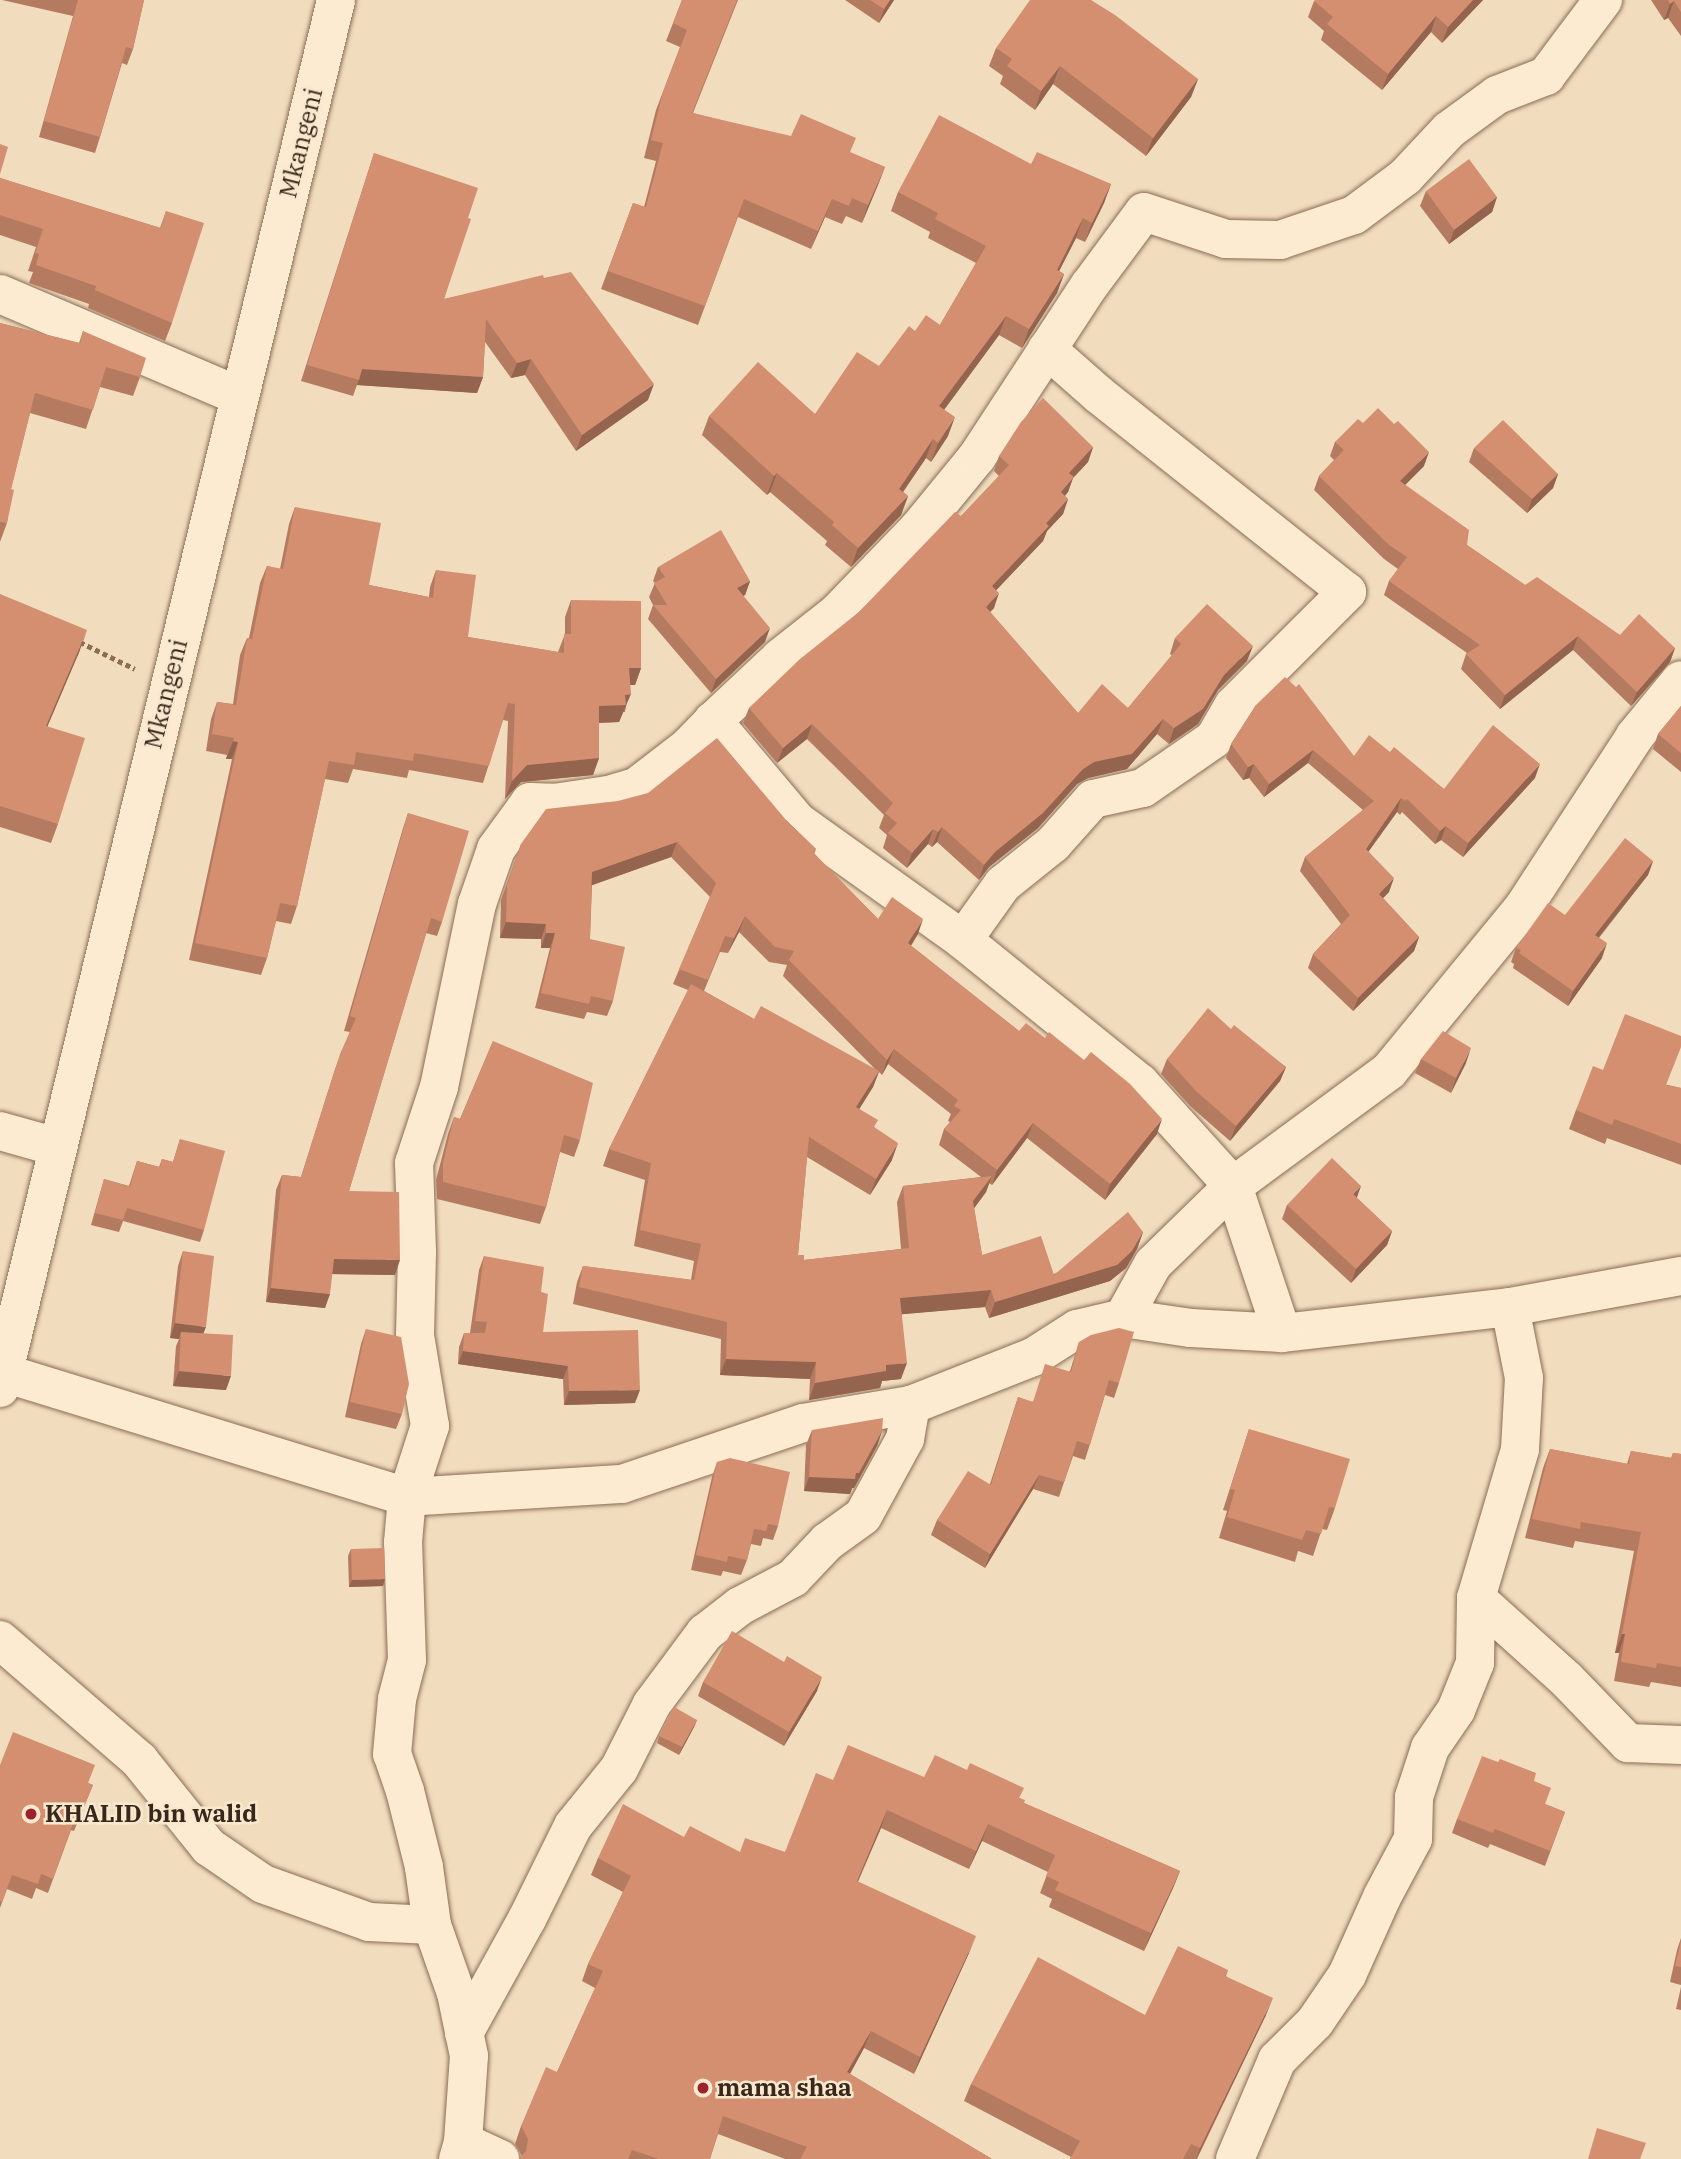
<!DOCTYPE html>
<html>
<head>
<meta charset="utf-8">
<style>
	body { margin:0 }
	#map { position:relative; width:1681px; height:2159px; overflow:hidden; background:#f1ddbe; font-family:"IBM Plex Serif",serif }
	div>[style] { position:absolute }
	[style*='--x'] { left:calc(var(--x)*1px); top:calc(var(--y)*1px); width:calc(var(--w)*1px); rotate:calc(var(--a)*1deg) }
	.path>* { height:4.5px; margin-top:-2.25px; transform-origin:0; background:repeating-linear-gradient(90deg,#8b6c55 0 5px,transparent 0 8.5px) }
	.roads { filter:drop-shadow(0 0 2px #8b6c55) drop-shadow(0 0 2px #8b6c55) }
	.street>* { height:38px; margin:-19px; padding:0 19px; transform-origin:19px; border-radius:19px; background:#fcebd1 }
	.secondary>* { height:38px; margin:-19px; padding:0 19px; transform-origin:19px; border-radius:19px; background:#fcebd1 }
	.wall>* { inset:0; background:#b57b60 }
	.shaded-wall>* { inset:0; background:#94644e }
	.building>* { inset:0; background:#d38f70 }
	.dots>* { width:19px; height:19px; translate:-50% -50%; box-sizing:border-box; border:4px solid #f8e8ce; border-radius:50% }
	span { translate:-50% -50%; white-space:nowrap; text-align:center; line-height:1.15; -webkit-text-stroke:5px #f8e8ce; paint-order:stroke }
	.street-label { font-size:24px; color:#39271b }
	.poi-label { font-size:24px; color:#39271b; font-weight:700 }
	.left { translate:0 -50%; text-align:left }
</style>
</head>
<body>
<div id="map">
	<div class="path">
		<i style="--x:80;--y:642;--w:61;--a:26.1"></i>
	</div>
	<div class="roads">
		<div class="street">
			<i style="--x:0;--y:294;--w:260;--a:23.1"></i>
			<i style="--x:963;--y:940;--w:69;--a:-54.5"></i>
			<i style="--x:1003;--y:884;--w:64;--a:-38.7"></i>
			<i style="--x:1053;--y:844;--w:60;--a:-48.4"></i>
			<i style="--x:1093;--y:799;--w:51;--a:-12.4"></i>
			<i style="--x:1143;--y:788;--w:86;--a:-34.6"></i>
			<i style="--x:1214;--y:739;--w:39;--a:-60"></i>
			<i style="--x:1234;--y:705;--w:160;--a:-45"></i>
			<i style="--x:1347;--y:592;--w:318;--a:-141.5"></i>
			<i style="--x:1098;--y:394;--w:68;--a:-138.6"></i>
			<i style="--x:0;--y:1131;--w:59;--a:15.7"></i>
			<i style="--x:1510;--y:1307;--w:174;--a:-10.3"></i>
			<i style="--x:1123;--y:1318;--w:69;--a:8.4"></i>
			<i style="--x:1191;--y:1328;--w:91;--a:3.1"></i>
			<i style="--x:4;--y:1373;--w:422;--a:17.1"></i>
			<i style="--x:407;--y:1497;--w:215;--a:-3.5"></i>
			<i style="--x:622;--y:1484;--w:191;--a:-18.6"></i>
			<i style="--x:803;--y:1423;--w:109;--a:-9.5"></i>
			<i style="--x:911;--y:1405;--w:131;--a:-21.5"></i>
			<i style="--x:1033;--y:1357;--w:52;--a:-32.5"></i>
			<i style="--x:1077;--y:1329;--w:47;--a:-13.4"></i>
			<i style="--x:1123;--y:1318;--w:62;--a:-60.9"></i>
			<i style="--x:1153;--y:1264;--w:112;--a:-44.3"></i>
			<i style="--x:1233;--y:1186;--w:194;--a:-36.4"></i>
			<i style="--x:1389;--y:1071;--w:211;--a:-50.6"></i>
			<i style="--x:1523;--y:908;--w:205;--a:-56.9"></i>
			<i style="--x:1635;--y:736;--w:72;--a:-50.6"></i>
			<i style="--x:1476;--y:1598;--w:122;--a:42"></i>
			<i style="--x:1567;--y:1680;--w:88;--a:45.9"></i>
			<i style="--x:1628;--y:1743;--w:53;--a:2.2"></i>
			<i style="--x:0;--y:1640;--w:184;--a:40.8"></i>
			<i style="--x:139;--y:1760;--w:112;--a:51.2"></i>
			<i style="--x:209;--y:1847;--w:65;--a:34.4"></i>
			<i style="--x:263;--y:1884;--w:113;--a:19.7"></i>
			<i style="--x:369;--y:1922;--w:63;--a:2.7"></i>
			<i style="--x:432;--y:1925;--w:72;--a:70.6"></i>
			<i style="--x:456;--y:1993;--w:64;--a:78.3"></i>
			<i style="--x:469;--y:2056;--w:86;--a:94"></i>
			<i style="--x:463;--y:2142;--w:18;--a:106"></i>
			<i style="--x:432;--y:1925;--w:59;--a:-97.9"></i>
			<i style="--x:424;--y:1867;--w:78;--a:-104"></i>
			<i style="--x:405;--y:1791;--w:39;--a:-109"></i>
			<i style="--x:392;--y:1754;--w:55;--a:-84.8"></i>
			<i style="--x:397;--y:1699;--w:40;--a:-75.6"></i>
			<i style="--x:407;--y:1660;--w:118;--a:-91.9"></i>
			<i style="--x:403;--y:1542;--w:45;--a:-84.9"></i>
			<i style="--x:407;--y:1497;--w:75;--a:-72.1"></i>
			<i style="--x:430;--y:1426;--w:92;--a:-99.4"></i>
			<i style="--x:415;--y:1335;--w:83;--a:-88.6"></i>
			<i style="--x:417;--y:1252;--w:89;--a:-91.9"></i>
			<i style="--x:414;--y:1163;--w:80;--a:-71.8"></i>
			<i style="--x:439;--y:1087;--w:187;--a:-78.3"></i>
			<i style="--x:477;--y:904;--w:58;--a:-70.9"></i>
			<i style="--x:496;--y:849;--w:58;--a:-54.1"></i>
			<i style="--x:530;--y:802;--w:24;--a:2"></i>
			<i style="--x:554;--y:803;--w:56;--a:-8.3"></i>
			<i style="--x:609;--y:795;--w:28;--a:-17"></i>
			<i style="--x:636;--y:787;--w:66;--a:-37.6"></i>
			<i style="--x:688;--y:747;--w:36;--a:-46"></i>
			<i style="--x:464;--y:2033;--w:130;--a:-61.1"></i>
			<i style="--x:527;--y:1919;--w:104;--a:-63.7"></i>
			<i style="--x:573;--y:1826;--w:73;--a:-51.1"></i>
			<i style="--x:619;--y:1769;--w:73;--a:-63.1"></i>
			<i style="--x:652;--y:1704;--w:89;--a:-53.3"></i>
			<i style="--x:705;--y:1633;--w:44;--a:-37.6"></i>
			<i style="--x:740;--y:1606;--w:60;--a:-27.8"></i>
			<i style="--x:793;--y:1578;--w:50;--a:-46.6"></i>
			<i style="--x:827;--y:1542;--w:44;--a:-35.8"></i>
			<i style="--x:863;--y:1516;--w:88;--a:-61.4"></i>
			<i style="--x:905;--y:1439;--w:35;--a:-80"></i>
			<i style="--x:463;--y:2142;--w:41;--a:24.7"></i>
			<i style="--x:1235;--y:2159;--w:108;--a:-67"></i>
			<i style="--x:1277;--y:2060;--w:54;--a:-45"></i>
			<i style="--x:1315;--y:2022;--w:57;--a:-55.8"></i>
			<i style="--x:1347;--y:1975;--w:85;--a:-65.8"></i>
			<i style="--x:1382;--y:1897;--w:66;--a:-61.9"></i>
			<i style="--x:1413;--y:1839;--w:42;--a:-88.6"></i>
			<i style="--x:1414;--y:1797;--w:52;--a:-71.9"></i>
			<i style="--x:1430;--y:1748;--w:46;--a:-55.6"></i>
			<i style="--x:1456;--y:1710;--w:51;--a:-68"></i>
			<i style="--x:1475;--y:1663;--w:65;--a:-89.1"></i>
			<i style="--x:1476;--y:1598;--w:155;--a:-73.5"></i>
			<i style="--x:1520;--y:1449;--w:71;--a:-86.8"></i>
			<i style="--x:1524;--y:1378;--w:72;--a:-101.2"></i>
			<i style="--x:1510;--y:1307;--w:229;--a:173.5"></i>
			<i style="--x:1282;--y:1333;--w:155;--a:-108.4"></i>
			<i style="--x:1233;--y:1186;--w:139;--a:-132.1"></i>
			<i style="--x:1140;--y:1083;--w:228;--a:-141.1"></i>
			<i style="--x:963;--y:940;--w:204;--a:-144.4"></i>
			<i style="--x:797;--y:821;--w:131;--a:-130"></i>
			<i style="--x:713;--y:721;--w:92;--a:-43.2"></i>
			<i style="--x:780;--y:658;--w:74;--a:-38.4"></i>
			<i style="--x:838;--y:612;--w:115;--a:-46.1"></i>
			<i style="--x:918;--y:529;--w:93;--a:-50.7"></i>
			<i style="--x:977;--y:457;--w:204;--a:-56.8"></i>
			<i style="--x:1089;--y:286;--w:92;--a:-53.4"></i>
			<i style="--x:1144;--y:212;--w:86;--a:18.2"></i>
			<i style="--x:1226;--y:239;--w:54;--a:1.1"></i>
			<i style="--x:1280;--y:240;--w:78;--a:-18.7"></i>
			<i style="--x:1354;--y:215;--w:64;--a:-36.7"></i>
			<i style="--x:1405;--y:177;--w:64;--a:-46.9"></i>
			<i style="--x:1449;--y:130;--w:59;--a:-36.1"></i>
			<i style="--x:1497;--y:95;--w:53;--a:-21.2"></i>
			<i style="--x:1546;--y:76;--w:95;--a:-53.1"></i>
		</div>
		<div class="secondary">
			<i style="--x:0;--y:1388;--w:1428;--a:-76.39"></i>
		</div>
	</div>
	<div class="wall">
		<i style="clip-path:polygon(2px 0,144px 0,133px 49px,127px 65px,122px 63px,100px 137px,95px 153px,39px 137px,73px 16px)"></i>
		<i style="clip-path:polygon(682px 0,738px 0,693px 113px,851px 153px,885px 167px,862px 223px,846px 216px,842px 224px,825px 217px,811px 249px,738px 217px,698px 325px,601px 289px,633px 203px,644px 207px,656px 161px,644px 158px,656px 110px,680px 47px,666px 41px)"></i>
		<i style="clip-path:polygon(845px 0,894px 0,879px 23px)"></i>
		<i style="clip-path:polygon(1483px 0,1442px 43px,1431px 32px,1382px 90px,1321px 40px,1324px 31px,1308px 17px,1314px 1px)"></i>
		<i style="clip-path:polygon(1651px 0,1681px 0,1681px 36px,1668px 18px,1664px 20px)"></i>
		<i style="clip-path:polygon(996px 48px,1198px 79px,1191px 97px,1146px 156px,1053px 84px,1035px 110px,1000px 84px,1003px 76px,989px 66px)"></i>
		<i style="clip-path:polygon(374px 153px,468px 218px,444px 299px,544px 278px,648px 400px,576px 451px,525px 375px,511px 378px,485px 342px,483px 377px,477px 393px,357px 385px,353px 396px,301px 381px)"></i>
		<i style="clip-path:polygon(1031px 164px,1111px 184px,1104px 203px,1085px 242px,1076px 238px,1059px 271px,1064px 274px,1057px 293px,1022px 348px,999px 335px,944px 410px,948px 436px,931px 462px,926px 458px,903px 492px,908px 496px,901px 515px,851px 567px,825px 545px,827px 541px,770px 492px,767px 495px,702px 435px,709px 416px,815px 414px,879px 366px,915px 331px,940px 325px,976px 263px,928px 238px,930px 232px,891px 211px,898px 192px)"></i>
		<i style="clip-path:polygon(0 178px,160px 228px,166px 211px,172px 323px,165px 341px,88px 308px,89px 304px,29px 283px,33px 272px,28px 271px,36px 247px,0 235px)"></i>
		<i style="clip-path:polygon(1426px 191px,1497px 197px,1492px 212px,1449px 244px,1420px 206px)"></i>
		<i style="clip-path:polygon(0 323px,79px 343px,83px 331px,140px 377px,133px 396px,100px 387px,86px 429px,30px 413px,11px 489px,7px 523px,0 542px)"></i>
		<i style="clip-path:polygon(1363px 423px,1424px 466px,1405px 485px,1467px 545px,1525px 585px,1620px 635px,1675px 648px,1670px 662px,1631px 706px,1573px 650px,1500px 709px,1461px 669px,1466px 654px,1467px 653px,1384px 595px,1389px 581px,1398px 569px,1384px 559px,1314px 490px,1319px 476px,1334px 460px,1330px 456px,1335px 442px)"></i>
		<i style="clip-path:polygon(1093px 447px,1088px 462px,1073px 478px,1068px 492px,1065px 496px,1068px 499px,1063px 514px,1047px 531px,1043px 541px,996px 590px,994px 608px,990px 612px,1078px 713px,1128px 708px,1172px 655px,1170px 654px,1175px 638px,1247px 661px,1218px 690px,1198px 724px,1169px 744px,1157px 734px,1127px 769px,1088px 778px,1077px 784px,1038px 828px,989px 867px,979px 880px,937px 842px,932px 847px,928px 844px,907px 868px,883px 848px,887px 835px,879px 828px,884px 815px,807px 739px,777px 763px,743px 723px,749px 708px,859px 612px,961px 516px,999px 476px,994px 471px,999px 456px)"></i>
		<i style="clip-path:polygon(1474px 448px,1558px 474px,1553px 488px,1527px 513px,1469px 462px)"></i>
		<i style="clip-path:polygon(295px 507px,369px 585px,429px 597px,430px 587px,436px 570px,468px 637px,558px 652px,565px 634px,565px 617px,571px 600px,641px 668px,635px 685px,630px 685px,625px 712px,623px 712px,619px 722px,599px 723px,599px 758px,593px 775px,521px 782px,505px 799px,508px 721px,503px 720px,483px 783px,409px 770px,407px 778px,353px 769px,348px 783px,325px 779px,297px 906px,291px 924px,276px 921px,267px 958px,261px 975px,189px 960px,232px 759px,226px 759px,227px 755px,206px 751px,211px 719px,217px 702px,233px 704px,240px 655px,247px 638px,249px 638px,260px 583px,267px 566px,280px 569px,289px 524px)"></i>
		<i style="clip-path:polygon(658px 567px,750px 581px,745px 595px,743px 596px,765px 642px,711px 693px,648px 619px,653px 605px,649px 597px,655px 583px,653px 581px)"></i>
		<i style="clip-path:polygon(0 594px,80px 650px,47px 727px,58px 824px,51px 843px,0 827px)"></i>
		<i style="clip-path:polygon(1256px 705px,1354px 756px,1390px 752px,1444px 789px,1535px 778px,1463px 857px,1441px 840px,1435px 844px,1402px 812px,1400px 815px,1397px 812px,1368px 852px,1389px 892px,1383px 898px,1419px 937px,1414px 951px,1353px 1011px,1308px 968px,1313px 954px,1341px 924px,1300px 871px,1305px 857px,1363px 810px,1308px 763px,1264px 797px,1249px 778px,1243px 780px,1226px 758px,1231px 744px)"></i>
		<i style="clip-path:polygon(1681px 706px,1681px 772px,1653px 749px,1658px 734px)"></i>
		<i style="clip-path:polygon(408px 813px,442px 922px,437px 936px,426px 933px,349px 1191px,395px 1275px,332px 1274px,325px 1308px,266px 1302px,276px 1190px,282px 1175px,301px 1177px,335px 1069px,350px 1032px,344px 1031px,403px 828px)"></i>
		<i style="clip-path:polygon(evenodd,786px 820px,816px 849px,814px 854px,878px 919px,918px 934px,911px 946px,1019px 1031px,1157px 1134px,1105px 1200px,1027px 1138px,992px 1185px,989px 1183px,986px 1192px,974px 1208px,982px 1255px,1054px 1275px,1143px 1232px,1137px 1249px,1126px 1268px,1110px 1281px,989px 1318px,985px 1307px,902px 1314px,901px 1379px,882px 1381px,880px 1388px,809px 1400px,810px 1379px,720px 1375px,721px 1339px,573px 1304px,577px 1282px,583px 1266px,691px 1280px,694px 1261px,634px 1246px,645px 1180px,603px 1166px,609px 1149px,688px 990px,673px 984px,710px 897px,671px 857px,592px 885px,590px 939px,613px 1001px,607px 1016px,587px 1012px,584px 1019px,535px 1008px,550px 948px,541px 948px,541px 939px,500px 938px,501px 900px,521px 844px,786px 820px,739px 932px,769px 962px,787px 965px,783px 976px,875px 1069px,754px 1019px,704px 991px,720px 952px,728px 953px,739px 932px,786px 820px,888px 1064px,951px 1114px,948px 1121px,950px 1122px,944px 1129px,939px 1145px,981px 1177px,903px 1186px,897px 1202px,901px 1249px,804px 1260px,798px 1255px,807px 1157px,870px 1195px,892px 1160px,875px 1128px,859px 1109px,873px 1087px,879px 1072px,882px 1075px,888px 1064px)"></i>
		<i style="clip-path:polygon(1653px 861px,1648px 875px,1599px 938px,1602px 958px,1568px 1006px,1513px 968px,1514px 964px,1511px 962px,1516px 948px,1565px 915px)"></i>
		<i style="clip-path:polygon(1231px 1029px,1286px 1067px,1280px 1081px,1230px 1141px,1190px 1106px,1161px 1074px,1167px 1059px)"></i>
		<i style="clip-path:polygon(493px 1041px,580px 1140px,574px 1157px,560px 1152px,546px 1207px,540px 1224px,437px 1199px,436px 1180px,448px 1134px,454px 1117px,460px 1119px)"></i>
		<i style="clip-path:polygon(1421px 1059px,1466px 1063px,1451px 1093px,1415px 1073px)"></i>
		<i style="clip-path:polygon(1603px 1070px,1681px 1088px,1681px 1165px,1607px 1138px,1605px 1144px,1569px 1129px,1576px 1110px)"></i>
		<i style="clip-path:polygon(180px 1139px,204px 1230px,200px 1242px,123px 1221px,119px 1232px,91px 1225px,104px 1179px,129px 1186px,137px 1161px,159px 1167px,162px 1159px,173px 1162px)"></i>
		<i style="clip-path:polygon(1357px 1198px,1392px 1231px,1387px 1245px,1351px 1283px,1282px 1219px,1287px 1205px)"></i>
		<i style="clip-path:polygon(183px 1251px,203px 1333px,226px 1390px,173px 1386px,176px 1346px,179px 1339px,170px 1338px,178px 1266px)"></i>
		<i style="clip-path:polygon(484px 1256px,541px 1292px,543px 1332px,635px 1403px,564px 1405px,563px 1379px,458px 1364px,459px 1347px,464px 1333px,470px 1333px,479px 1270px)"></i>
		<i style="clip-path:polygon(366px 1329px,402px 1414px,396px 1429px,345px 1417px,361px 1344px)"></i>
		<i style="clip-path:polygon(1079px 1342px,1119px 1383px,1114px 1398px,1105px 1395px,1085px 1460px,1073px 1456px,1059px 1497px,1033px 1489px,985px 1568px,931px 1535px,937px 1520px,990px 1484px,1018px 1397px,1032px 1402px,1070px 1371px)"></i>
		<i style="clip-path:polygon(1249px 1429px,1335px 1508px,1327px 1530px,1322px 1529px,1313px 1556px,1298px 1551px,1295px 1562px,1219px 1538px,1227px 1511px,1223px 1510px)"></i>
		<i style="clip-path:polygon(812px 1430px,882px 1431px,877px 1446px,854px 1488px,852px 1488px,850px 1494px,804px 1491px,806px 1445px)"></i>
		<i style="clip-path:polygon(1550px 1449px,1627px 1464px,1631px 1451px,1671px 1458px,1673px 1453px,1681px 1454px,1681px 1687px,1651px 1682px,1649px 1687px,1614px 1681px,1619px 1653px,1615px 1653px,1634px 1551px,1575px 1541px,1573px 1548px,1525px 1538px,1543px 1468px)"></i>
		<i style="clip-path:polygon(717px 1462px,778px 1526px,773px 1540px,763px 1538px,761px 1546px,751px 1544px,747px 1560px,741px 1575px,723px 1571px,721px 1576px,691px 1570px,712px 1477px)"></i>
		<i style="clip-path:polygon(351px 1549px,383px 1586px,349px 1587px,348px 1556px)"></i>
		<i style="clip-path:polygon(703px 1682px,817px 1691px,784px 1746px,698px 1696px)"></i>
		<i style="clip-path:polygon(697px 1720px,694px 1727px,679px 1755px,657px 1743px,659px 1736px)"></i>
		<i style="clip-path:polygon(0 1765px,88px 1783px,93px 1785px,74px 1831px,71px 1830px,48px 1893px,36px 1888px,32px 1899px,7px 1889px,0 1908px)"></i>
		<i style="clip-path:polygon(924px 1777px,1020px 1798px,1024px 1803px,1180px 1871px,1173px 1888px,1144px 1951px,1049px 1907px,1052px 1899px,1040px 1893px,1048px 1872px,982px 1841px,969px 1869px,881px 1828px,858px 1882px,969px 1953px,914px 2074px,864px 2048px,850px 2074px,992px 2159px,785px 2159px,718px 2134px,710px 2159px,519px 2159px,522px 2156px,515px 2144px,521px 2126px,557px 2072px,595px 1988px,582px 1981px,588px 1964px,623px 1892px,591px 1875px,598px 1858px,684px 1837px,739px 1852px,785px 1852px,833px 1780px)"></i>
		<i style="clip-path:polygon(1545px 1804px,1565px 1812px,1545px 1866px,1490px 1844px,1488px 1848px,1452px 1833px,1457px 1819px)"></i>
		<i style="clip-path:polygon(1681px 1938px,1681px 1985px,1670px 1982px,1677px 1950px)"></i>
		<i style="clip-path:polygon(1228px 1970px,1226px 1976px,1266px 2015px,1197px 2159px,1070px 2159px,1071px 2157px,964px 2101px,971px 2084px,1145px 2015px)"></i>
		<i style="clip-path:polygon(1681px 1987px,1681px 2010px,1676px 2009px)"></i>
	</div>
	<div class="shaded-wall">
		<i style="clip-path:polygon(890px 0,894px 0,879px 23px,884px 9px)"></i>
		<i style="clip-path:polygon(1473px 0,1483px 0,1442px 43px,1448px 27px)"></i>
		<i style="clip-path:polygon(1674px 1px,1668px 18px,1664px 20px,1670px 4px)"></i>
		<i style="clip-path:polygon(1436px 16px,1431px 32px,1382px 90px,1388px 74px)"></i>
		<i style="clip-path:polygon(1060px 66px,1053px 84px,1035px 110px,1041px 91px)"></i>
		<i style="clip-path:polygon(1198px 79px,1191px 97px,1146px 156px,1153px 138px)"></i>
		<i style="clip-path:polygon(885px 167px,878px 185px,862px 223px,868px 205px)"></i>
		<i style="clip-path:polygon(1111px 184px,1104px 203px,1085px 242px,1092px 223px)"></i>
		<i style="clip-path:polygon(1497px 197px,1492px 212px,1449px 244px,1454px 230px)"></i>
		<i style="clip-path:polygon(832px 199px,825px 217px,811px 249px,818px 231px)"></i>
		<i style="clip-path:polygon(1083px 218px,1076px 238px,1050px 289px,1057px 270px)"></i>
		<i style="clip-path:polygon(1064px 274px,1057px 293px,1022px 348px,1029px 329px)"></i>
		<i style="clip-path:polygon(1006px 316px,999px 335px,932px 426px,939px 406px)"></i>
		<i style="clip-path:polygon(531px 359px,525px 375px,511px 378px,517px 363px)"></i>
		<i style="clip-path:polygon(362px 369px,483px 377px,477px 393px,357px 385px)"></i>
		<i style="clip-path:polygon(654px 384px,648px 400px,576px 451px,582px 435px)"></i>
		<i style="clip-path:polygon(955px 417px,948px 436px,931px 462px,938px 443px)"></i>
		<i style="clip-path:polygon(933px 439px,926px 458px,892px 508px,899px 489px)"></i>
		<i style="clip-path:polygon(1093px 447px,1088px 462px,1073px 478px,1068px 492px,1055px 507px,1069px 473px)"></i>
		<i style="clip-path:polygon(1429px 452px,1424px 466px,1395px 495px,1400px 481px)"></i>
		<i style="clip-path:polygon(777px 473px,770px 492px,767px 495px,774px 476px)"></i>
		<i style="clip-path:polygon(1558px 474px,1553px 488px,1527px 513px,1532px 499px)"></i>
		<i style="clip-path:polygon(908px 496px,901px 515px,851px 567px,858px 548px)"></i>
		<i style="clip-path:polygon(1068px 499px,1063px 514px,1047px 531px,1043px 541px,986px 601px,992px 586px)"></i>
		<i style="clip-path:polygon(750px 581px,745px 595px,732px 602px,737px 588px)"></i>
		<i style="clip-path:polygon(999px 593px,994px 608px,980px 622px,986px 607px)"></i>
		<i style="clip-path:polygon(770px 628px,765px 642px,711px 693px,716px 679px)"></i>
		<i style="clip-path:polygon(87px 630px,80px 650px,39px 746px,46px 726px)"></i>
		<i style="clip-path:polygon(1578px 636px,1573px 650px,1500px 709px,1505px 695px)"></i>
		<i style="clip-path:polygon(1253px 646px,1247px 661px,1218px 690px,1198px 724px,1169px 744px,1174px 728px,1224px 675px)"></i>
		<i style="clip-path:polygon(1675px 648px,1670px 662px,1631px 706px,1637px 692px)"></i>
		<i style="clip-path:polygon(629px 668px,641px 668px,635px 685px,623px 685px)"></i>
		<i style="clip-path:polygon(631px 694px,619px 722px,593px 723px,599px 706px,625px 695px)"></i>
		<i style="clip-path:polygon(1163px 719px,1157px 734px,1127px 769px,1088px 778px,1077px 784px,1038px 828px,989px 867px,979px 880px,984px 865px,995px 852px,1083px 769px)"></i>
		<i style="clip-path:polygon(812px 724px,807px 739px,777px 763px,783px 748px)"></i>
		<i style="clip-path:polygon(233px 741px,238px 742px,232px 759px,226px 759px)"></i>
		<i style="clip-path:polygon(1313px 750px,1308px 763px,1264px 797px,1269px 784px)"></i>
		<i style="clip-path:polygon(599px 758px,593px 775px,521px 782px,505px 799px,512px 781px,527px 765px)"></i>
		<i style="clip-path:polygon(1254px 764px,1249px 778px,1243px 780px,1248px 767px)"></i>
		<i style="clip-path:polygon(1540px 764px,1535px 778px,1463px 857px,1468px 843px)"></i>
		<i style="clip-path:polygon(1401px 798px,1397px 812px,1361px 862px,1366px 849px)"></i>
		<i style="clip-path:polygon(1446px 826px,1441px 840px,1435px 844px,1440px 831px)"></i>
		<i style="clip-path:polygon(942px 827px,937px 842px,932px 847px,938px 832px)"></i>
		<i style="clip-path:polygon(933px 829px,928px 844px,907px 868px,912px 853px)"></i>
		<i style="clip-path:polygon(677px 842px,671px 857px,587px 887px,592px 872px)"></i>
		<i style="clip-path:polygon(1653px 861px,1648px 875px,1589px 949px,1595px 935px)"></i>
		<i style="clip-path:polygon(1394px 878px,1389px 892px,1374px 907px,1379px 894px)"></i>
		<i style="clip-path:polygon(745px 916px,739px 932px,728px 953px,734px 938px)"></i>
		<i style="clip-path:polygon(923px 919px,918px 934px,902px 959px,908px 943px)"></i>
		<i style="clip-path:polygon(506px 922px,546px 924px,541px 939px,500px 938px)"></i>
		<i style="clip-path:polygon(546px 933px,555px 933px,550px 948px,541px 948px)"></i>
		<i style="clip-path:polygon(1419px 937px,1414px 951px,1353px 1011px,1358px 998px)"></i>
		<i style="clip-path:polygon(1607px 943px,1602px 958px,1568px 1006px,1573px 991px)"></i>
		<i style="clip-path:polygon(1471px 1048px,1466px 1063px,1451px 1093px,1456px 1078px)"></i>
		<i style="clip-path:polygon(894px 1049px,888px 1064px,882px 1075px,887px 1060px)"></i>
		<i style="clip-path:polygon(1286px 1067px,1280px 1081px,1230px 1141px,1236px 1126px)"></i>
		<i style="clip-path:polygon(879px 1071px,873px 1087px,850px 1124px,856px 1107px)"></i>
		<i style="clip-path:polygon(1162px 1119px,1157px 1134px,1105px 1200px,1110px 1184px)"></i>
		<i style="clip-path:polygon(1033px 1123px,1027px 1138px,992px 1185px,997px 1170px)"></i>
		<i style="clip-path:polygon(898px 1143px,892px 1160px,870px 1195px,876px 1179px)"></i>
		<i style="clip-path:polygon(992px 1176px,986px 1192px,967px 1218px,973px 1201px)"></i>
		<i style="clip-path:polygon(1361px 1186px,1356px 1200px,1353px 1194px)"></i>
		<i style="clip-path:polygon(1392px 1231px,1387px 1245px,1351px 1283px,1356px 1269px)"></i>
		<i style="clip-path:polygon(1143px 1232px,1137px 1249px,1126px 1268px,1110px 1281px,989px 1318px,995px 1302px)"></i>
		<i style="clip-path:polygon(334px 1259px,400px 1260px,395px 1275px,328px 1274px)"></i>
		<i style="clip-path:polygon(271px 1288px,330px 1294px,325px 1308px,266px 1302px)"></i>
		<i style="clip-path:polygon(991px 1290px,985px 1307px,894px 1315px,900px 1298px)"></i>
		<i style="clip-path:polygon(175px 1323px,206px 1327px,200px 1342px,181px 1332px,179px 1339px,170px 1338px)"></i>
		<i style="clip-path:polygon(463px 1351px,568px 1366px,563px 1379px,458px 1364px)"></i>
		<i style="clip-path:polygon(726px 1359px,816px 1362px,810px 1379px,720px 1375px)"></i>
		<i style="clip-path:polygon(907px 1363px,901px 1379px,882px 1381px,880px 1388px,809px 1400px,815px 1383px,886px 1365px)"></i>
		<i style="clip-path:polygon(179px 1371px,231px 1376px,226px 1390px,173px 1386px)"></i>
		<i style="clip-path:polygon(640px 1390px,635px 1403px,564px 1405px,569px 1391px)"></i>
		<i style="clip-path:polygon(882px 1431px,877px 1446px,854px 1488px,852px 1488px,850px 1494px,804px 1491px,809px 1477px,856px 1473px)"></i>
		<i style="clip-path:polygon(1039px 1475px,1033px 1489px,985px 1568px,990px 1554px)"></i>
		<i style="clip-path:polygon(385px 1579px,383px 1586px,349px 1587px,352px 1580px)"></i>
		<i style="clip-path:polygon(1622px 1634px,1625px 1634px,1619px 1653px,1615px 1653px)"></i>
		<i style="clip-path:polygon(822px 1677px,817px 1691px,784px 1746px,789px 1732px)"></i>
		<i style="clip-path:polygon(697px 1720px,694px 1727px,679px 1755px,682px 1747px)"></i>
		<i style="clip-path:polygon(887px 1810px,881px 1828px,850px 1898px,857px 1881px)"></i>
		<i style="clip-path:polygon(988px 1824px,982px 1841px,969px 1869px,976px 1851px)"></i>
		<i style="clip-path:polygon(1180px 1871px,1173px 1888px,1144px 1951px,1151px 1933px)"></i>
		<i style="clip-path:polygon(976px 1936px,969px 1953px,914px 2074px,920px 2057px)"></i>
		<i style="clip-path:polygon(1273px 1998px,1266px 2015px,1196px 2159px,1200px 2148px)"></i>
		<i style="clip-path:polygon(871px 2031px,864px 2048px,841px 2090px,847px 2072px)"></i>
	</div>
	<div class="building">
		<i style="clip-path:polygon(78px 0,144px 0,133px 49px,126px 47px,100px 137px,44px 121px)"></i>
		<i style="clip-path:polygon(682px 0,737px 0,692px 113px,791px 136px,801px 114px,856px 138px,850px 152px,885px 167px,868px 205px,852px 198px,849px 206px,832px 199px,818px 231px,744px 199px,705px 306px,608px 271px,633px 203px,646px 207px,663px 143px,651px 140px,663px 92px,687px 30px,673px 23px)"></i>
		<i style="clip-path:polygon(870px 0,890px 0,884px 9px)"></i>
		<i style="clip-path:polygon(1030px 0,1091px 0,1115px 15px,1198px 79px,1153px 138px,1060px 66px,1041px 91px,1007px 66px,1012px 59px,996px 48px)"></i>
		<i style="clip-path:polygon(1315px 0,1473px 0,1448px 27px,1436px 16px,1388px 74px,1327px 24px,1333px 17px,1314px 1px)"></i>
		<i style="clip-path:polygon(1668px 0,1681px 0,1681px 12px,1674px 1px,1670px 4px)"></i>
		<i style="clip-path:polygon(939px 115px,1031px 164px,1037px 152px,1111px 184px,1092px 223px,1083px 218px,1057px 270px,1064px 274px,1029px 329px,1006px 316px,939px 406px,955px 417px,938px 443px,933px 439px,899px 489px,908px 496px,858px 548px,832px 525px,834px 522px,777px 473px,774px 476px,709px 416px,758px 362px,815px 414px,857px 352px,879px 366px,909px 326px,915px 331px,926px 315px,940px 325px,986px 246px,935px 219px,938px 213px,898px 192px)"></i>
		<i style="clip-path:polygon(0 144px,8px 147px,0 174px)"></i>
		<i style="clip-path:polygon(374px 153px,478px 188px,468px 218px,471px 219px,444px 299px,543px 275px,544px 278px,571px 272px,654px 384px,582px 435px,531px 359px,517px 363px,486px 319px,483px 377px,362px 369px,359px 380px,307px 365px)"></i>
		<i style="clip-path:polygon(1469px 159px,1497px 197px,1454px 230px,1426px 191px)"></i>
		<i style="clip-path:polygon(0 178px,161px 228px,166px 211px,204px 223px,172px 323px,95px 290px,96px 286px,36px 265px,39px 254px,35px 253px,43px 229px,0 215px)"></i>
		<i style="clip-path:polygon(0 323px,80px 343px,83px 331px,146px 358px,140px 377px,106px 367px,93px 410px,35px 393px,11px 489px,14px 490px,7px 523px,0 522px)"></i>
		<i style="clip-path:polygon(1043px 398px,1093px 447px,1069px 473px,1074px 477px,1061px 492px,1068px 499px,1046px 523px,1049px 526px,992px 586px,999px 593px,986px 607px,1078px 713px,1102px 684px,1128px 708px,1181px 644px,1175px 638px,1207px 604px,1253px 646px,1224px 675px,1203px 709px,1174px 728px,1163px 719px,1132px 754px,1094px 762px,1083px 769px,1043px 813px,995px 852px,984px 865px,942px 827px,938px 832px,933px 829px,912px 853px,888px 833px,897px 823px,885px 813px,893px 803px,812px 724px,783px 748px,749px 708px,800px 659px,859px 612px,955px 512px,961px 516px,1009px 465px,999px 456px,1021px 422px)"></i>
		<i style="clip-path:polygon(1378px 408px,1394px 424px,1398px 421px,1429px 452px,1400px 481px,1469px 530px,1467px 545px,1525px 585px,1537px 577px,1620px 635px,1639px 614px,1675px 648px,1637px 692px,1578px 636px,1505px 695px,1466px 654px,1480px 645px,1389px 581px,1407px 557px,1389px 545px,1319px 476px,1344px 450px,1335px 442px,1358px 419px,1363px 423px)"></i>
		<i style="clip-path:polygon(1503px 420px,1558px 474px,1532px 499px,1474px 448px)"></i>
		<i style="clip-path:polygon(295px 507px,381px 523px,369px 585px,433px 598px,436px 570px,476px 575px,468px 637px,564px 653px,564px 634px,571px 634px,571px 600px,641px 601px,641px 668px,629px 668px,631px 694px,625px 695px,626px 705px,599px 706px,599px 758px,527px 765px,512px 781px,515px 704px,508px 703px,489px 766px,414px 753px,413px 761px,356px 752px,354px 765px,329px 761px,297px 906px,280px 903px,267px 958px,195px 943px,238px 742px,233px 741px,234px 738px,212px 734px,217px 702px,236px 705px,247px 638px,252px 639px,267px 566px,283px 569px)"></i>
		<i style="clip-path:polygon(721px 530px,750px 581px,737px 588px,770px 628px,716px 679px,653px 605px,667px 605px,654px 583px,665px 577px,658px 567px)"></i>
		<i style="clip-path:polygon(0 594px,87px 630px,46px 726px,85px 738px,58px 824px,0 806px)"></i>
		<i style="clip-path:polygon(1285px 677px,1296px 687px,1299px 684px,1354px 756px,1369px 735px,1390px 752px,1394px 747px,1444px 789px,1493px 725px,1540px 764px,1468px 843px,1446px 826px,1440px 831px,1407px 799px,1405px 801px,1401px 798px,1366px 849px,1394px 878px,1379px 894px,1419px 937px,1358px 998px,1313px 954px,1350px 915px,1305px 857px,1374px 801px,1313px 750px,1269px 784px,1254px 764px,1248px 767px,1231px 744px,1256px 705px)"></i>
		<i style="clip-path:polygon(1681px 706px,1681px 753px,1658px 734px)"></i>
		<i style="clip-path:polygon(717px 738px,786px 820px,816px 849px,813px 852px,878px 919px,892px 897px,923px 919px,908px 943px,1019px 1031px,1026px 1023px,1045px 1038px,1049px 1032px,1084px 1060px,1091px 1052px,1130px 1084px,1162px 1119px,1110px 1184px,1033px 1123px,997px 1170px,944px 1129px,961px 1110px,954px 1106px,958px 1100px,894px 1049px,887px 1060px,789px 960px,794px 951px,775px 947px,745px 916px,734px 938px,725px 936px,708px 980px,679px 969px,716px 883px,677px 842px,592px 872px,590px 939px,625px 947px,613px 1001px,591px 996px,589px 1004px,541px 993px,555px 933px,546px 933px,546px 924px,506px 922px,507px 885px,521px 844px,546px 809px,618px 801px,648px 793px)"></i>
		<i style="clip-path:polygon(408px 813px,469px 831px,442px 922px,431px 918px,349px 1191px,399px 1192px,400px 1260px,334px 1259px,330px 1294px,271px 1288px,282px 1175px,301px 1177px,340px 1054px,356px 1018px,350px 1016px)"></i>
		<i style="clip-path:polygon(1625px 838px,1653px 861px,1595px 935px,1607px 943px,1573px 991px,1519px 953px,1521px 950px,1516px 948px,1548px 903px,1565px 915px)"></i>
		<i style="clip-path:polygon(691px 984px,754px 1019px,761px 1006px,879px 1071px,856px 1107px,878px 1120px,874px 1127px,898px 1143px,876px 1179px,809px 1137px,798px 1255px,804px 1255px,804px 1260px,909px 1248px,903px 1186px,992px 1176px,973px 1201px,982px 1255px,1041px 1236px,1054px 1275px,1128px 1212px,1143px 1232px,1132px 1251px,1117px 1265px,995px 1302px,991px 1290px,900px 1298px,907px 1363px,886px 1365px,886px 1371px,815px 1383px,816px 1362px,726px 1359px,727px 1322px,579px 1287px,583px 1266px,694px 1280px,701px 1244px,640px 1230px,651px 1163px,609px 1149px)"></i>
		<i style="clip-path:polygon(1208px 1008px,1231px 1029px,1234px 1025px,1286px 1067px,1236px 1126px,1196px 1091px,1167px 1059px)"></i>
		<i style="clip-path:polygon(1625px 1014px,1681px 1036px,1681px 1047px,1666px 1085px,1681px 1088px,1681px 1144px,1614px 1119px,1612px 1125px,1576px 1110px,1593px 1066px,1603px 1070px)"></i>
		<i style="clip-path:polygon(1443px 1031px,1471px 1048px,1456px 1078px,1421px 1059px)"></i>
		<i style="clip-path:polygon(493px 1041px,593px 1083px,580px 1140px,564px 1135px,546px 1207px,443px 1182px,443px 1163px,454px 1117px,460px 1119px)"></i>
		<i style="clip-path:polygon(180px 1139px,225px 1151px,204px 1230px,127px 1208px,123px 1220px,95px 1213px,104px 1179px,130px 1187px,137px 1161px,160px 1167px,162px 1159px,173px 1162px)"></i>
		<i style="clip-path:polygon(1332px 1158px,1361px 1186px,1353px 1194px,1392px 1231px,1356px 1269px,1287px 1205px)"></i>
		<i style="clip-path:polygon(183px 1251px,214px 1256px,206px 1327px,175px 1323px)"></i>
		<i style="clip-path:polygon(484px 1256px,544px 1267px,541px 1292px,548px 1294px,543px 1332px,638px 1330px,640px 1390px,569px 1391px,568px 1366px,463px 1351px,464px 1333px,485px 1333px,487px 1322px,475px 1321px)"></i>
		<i style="clip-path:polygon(1119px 1328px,1134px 1332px,1119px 1383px,1109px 1380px,1090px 1445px,1077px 1441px,1064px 1482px,1039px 1475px,990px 1554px,937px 1520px,968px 1471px,991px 1485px,1018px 1397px,1033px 1402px,1045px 1364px,1071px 1372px,1079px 1342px,1091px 1335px)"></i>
		<i style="clip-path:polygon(366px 1329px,401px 1337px,409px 1384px,402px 1414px,350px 1402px)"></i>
		<i style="clip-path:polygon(181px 1332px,233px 1335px,231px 1376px,179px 1371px)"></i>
		<i style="clip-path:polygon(883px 1418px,882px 1431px,859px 1473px,856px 1473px,855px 1479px,809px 1477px,812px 1430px)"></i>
		<i style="clip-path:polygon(1249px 1429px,1350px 1459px,1335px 1508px,1329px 1507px,1321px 1534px,1306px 1530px,1302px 1540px,1227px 1517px,1235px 1490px,1230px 1489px)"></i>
		<i style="clip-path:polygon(1550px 1449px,1629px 1464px,1631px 1451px,1672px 1458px,1673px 1453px,1681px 1454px,1681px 1667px,1657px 1663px,1656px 1668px,1621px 1662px,1625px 1634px,1622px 1634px,1641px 1532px,1581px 1522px,1580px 1529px,1532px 1519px)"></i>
		<i style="clip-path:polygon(730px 1458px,790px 1472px,778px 1526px,768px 1524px,766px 1531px,754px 1529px,747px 1560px,728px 1556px,727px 1562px,696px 1555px,717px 1462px)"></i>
		<i style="clip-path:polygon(384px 1548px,385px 1579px,352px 1580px,351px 1549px)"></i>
		<i style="clip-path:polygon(732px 1631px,784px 1662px,787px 1656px,822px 1677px,789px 1732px,703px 1682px)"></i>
		<i style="clip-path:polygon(674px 1707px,697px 1720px,682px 1747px,659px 1736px)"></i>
		<i style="clip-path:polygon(13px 1732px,95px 1765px,88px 1783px,93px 1785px,80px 1816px,76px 1815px,53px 1879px,41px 1874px,38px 1884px,12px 1875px,2px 1902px,0 1901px,0 1765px)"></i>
		<i style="clip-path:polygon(848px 1745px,924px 1777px,935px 1755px,967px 1770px,970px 1763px,1024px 1788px,1019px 1798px,1025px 1800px,1024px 1803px,1180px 1871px,1151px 1933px,1055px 1890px,1059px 1882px,1046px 1876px,1055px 1855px,988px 1824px,976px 1851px,887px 1810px,857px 1881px,976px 1936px,920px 2057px,871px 2031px,847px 2072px,992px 2159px,800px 2159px,807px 2147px,723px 2116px,710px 2159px,659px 2159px,632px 2150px,628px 2159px,519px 2159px,526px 2151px,528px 2139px,521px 2126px,546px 2067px,557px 2072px,603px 1971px,588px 1964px,631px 1876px,598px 1858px,623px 1804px,684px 1837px,690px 1826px,740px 1852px,745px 1838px,785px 1852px,816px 1773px,833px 1780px)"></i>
		<i style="clip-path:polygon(1482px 1756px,1498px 1762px,1500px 1759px,1536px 1773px,1534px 1781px,1551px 1788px,1545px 1804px,1565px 1812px,1550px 1851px,1495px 1829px,1493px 1833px,1457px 1819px)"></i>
		<i style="clip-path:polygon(1681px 1941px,1681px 1967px,1675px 1966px)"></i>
		<i style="clip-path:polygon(1178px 1946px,1228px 1970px,1225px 1976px,1273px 1998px,1200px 2148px,1191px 2144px,1183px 2159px,1070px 2159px,1080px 2141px,971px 2084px,1038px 1957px,1145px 2015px)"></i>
		<i style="clip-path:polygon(1597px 2128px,1646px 2143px,1640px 2159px,1588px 2159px)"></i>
	</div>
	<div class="dots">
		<i style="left:31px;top:1814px;background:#9f202d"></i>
		<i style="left:703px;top:2088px;background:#9f202d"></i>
	</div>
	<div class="street-label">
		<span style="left:301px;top:143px;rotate:-76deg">Mkangeni</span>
		<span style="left:166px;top:694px;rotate:-76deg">Mkangeni</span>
	</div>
	<div class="poi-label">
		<span class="left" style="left:45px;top:1814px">KHALID bin walid</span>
		<span class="left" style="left:717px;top:2088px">mama shaa</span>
	</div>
</div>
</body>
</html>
